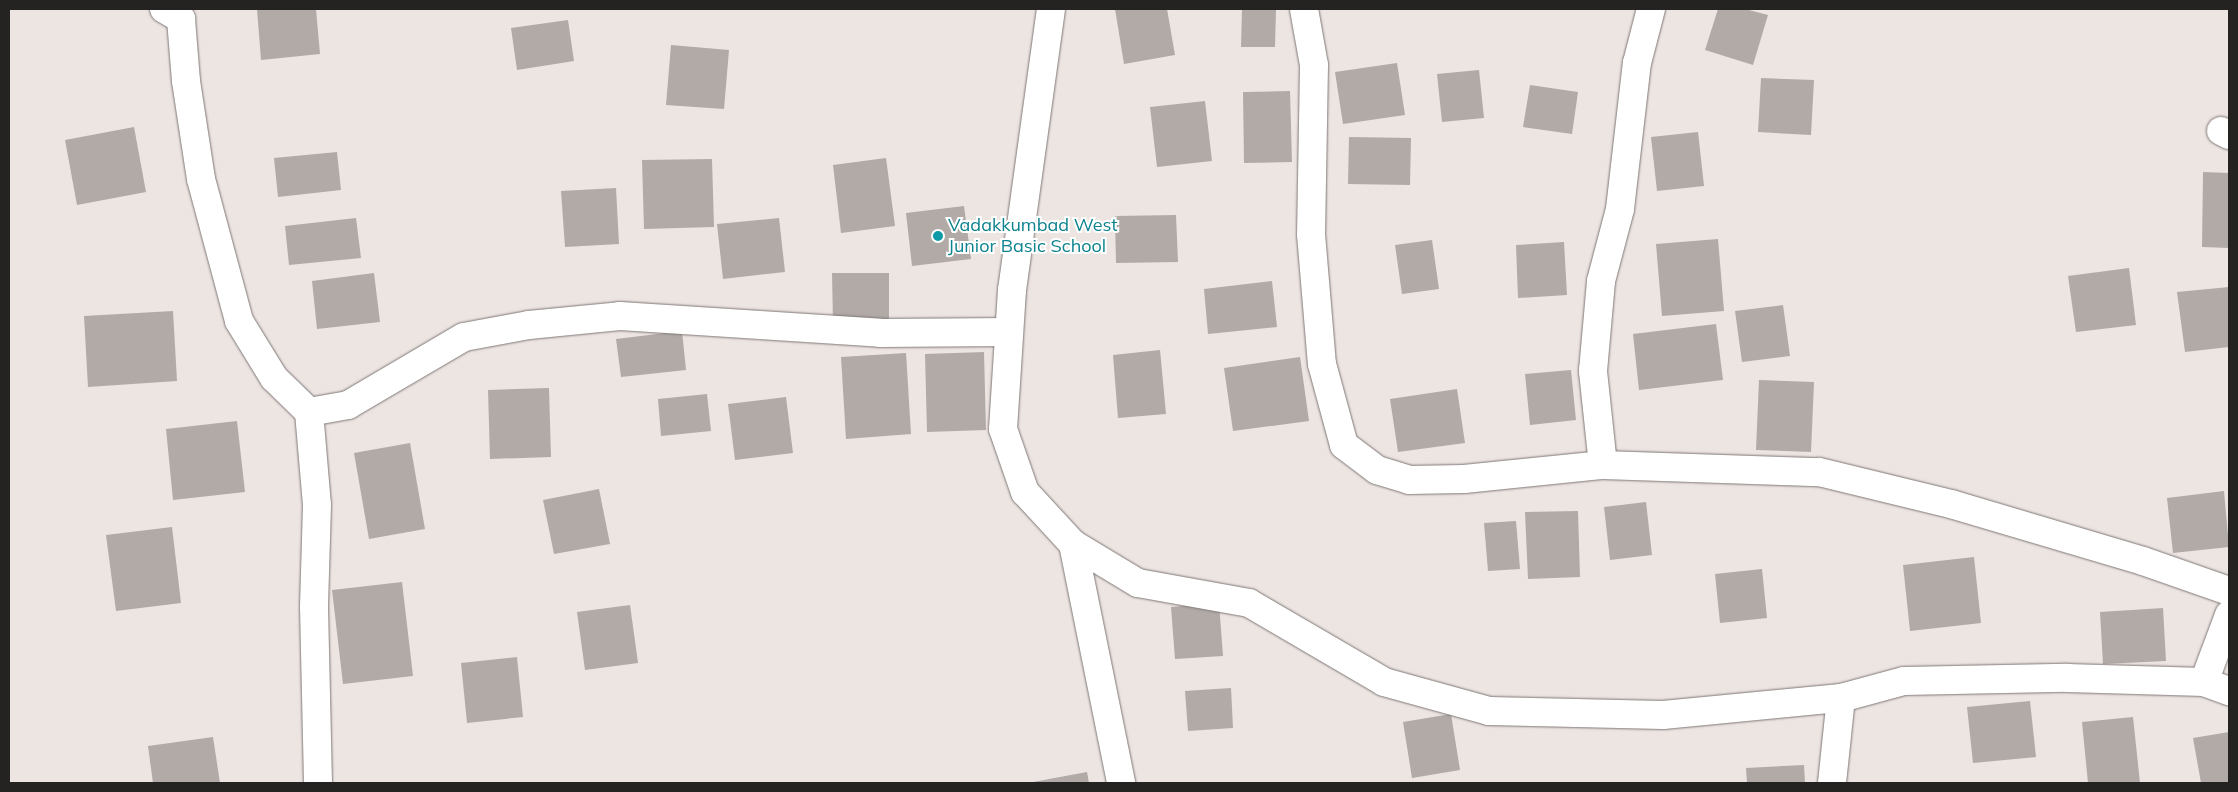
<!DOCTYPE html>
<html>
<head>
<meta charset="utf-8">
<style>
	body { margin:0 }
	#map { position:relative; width:2238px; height:792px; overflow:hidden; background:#ede5e2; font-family:Mulish,sans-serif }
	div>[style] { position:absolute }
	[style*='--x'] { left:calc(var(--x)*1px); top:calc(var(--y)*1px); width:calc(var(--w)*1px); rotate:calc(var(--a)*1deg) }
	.building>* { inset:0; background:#b1aaa7 }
	.roads { filter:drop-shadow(0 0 1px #7e7775) drop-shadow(0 0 1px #7e7775) }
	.minor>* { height:28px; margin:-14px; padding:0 14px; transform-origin:14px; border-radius:14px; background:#fff }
	.dots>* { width:14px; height:14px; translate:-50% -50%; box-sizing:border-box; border:2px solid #fff; border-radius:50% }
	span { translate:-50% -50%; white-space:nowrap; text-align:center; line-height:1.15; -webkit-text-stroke:4px #fff; paint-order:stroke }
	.culture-label { font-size:18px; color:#0d838f }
	.left { translate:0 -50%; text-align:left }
	.frame { position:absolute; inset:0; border:10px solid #252322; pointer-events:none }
</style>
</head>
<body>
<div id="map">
	<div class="building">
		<i style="clip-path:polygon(257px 9px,316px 9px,320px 54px,261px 60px)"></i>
		<i style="clip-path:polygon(1115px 9px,1167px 9px,1175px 55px,1124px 64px)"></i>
		<i style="clip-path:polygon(1242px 9px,1276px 9px,1275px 47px,1241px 47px)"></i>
		<i style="clip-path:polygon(1718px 9px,1745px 9px,1768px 15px,1753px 65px,1705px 50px)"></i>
		<i style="clip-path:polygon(568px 20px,574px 61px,517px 70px,511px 28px)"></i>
		<i style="clip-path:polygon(671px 45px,729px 50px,724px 109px,666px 105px)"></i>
		<i style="clip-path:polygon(1397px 63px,1405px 115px,1343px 124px,1335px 72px)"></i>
		<i style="clip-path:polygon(1479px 70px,1484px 118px,1442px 122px,1437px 74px)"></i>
		<i style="clip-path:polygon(1761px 78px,1814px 80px,1811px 135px,1758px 132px)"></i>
		<i style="clip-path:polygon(1530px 85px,1578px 92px,1572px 134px,1523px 127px)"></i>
		<i style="clip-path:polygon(1290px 91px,1292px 162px,1244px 163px,1243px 92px)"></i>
		<i style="clip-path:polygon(1205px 101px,1212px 161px,1157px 167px,1150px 107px)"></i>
		<i style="clip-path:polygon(134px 127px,146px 192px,77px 205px,65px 140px)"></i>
		<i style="clip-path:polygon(1698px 132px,1704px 186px,1657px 191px,1651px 137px)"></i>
		<i style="clip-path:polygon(1349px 137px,1411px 138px,1410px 185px,1348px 184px)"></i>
		<i style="clip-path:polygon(337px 152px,341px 190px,278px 197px,274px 158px)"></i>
		<i style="clip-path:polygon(886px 158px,895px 226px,841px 233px,833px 165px)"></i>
		<i style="clip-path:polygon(712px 159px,714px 227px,644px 229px,642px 160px)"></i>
		<i style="clip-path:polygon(2203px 172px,2229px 173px,2229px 248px,2202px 247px)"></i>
		<i style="clip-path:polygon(616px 188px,619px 244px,565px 247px,561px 191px)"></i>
		<i style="clip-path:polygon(964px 206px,971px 259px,912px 266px,906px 213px)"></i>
		<i style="clip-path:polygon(1176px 215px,1178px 262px,1116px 263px,1115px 216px)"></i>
		<i style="clip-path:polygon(356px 218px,361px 258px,289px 265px,285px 226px)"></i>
		<i style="clip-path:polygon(779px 218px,785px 272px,723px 279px,717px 224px)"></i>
		<i style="clip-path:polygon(1718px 239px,1724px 311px,1662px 316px,1656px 244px)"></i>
		<i style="clip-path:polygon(1432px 240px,1439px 289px,1402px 294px,1395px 245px)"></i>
		<i style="clip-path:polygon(1564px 242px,1567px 295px,1518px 298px,1516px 245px)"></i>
		<i style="clip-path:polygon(2129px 268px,2136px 325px,2076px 332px,2068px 276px)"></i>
		<i style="clip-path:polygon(374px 273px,380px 322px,317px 329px,312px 281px)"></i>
		<i style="clip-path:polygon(832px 273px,889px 273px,889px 322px,833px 323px)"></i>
		<i style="clip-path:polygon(1272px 281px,1277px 327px,1208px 334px,1204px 289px)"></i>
		<i style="clip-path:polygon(2229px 287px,2229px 347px,2185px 352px,2177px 292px)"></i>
		<i style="clip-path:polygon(1783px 305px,1790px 356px,1742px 362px,1735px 311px)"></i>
		<i style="clip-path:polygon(173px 311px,177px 381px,88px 387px,84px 316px)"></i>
		<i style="clip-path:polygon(1716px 324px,1723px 380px,1639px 390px,1633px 334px)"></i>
		<i style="clip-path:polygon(682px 331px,686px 370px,621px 377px,616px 339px)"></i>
		<i style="clip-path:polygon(1160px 350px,1166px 414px,1118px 418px,1113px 355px)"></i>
		<i style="clip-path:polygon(984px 352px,986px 430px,927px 432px,925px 354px)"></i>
		<i style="clip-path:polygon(906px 353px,911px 434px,846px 439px,841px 357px)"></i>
		<i style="clip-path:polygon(1300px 357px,1309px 421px,1233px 431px,1224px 368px)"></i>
		<i style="clip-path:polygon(1571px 370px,1576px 420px,1530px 425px,1525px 374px)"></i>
		<i style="clip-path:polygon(1759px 380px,1814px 382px,1811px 452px,1756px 450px)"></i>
		<i style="clip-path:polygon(549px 388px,551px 457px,490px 459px,488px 390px)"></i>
		<i style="clip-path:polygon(1457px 389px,1465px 443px,1398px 452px,1390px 399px)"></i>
		<i style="clip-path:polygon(707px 394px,711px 431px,661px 436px,658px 399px)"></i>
		<i style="clip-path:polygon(786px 397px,793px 453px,735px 460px,728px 404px)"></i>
		<i style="clip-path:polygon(237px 421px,245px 492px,173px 500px,166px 429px)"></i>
		<i style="clip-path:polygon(410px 443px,425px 529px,369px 539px,354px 453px)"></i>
		<i style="clip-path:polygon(599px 489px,610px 544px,554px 554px,543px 500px)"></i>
		<i style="clip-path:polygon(2224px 491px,2229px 547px,2173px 553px,2167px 498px)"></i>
		<i style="clip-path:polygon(1646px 502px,1652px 555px,1610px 560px,1604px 507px)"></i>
		<i style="clip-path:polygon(1578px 511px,1580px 577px,1528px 579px,1525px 512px)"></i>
		<i style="clip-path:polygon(1516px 521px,1520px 569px,1488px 571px,1484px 523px)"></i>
		<i style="clip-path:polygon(172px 527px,181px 603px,116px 611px,106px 535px)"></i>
		<i style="clip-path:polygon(1974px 557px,1981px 623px,1910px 631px,1903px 565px)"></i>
		<i style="clip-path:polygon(1762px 569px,1767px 618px,1720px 623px,1715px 574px)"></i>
		<i style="clip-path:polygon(402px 582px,413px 676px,343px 684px,332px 590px)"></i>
		<i style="clip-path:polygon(1219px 603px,1223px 656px,1175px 659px,1171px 607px)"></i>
		<i style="clip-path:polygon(630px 605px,638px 663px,585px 670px,577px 612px)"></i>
		<i style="clip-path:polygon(2163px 608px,2166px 661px,2103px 664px,2100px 612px)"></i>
		<i style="clip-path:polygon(517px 657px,523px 717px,467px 723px,461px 663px)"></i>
		<i style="clip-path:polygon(1231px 688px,1233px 728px,1188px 731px,1185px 691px)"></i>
		<i style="clip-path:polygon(2030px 701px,2036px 757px,1973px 763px,1967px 707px)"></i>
		<i style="clip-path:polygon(1451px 714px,1460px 770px,1412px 778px,1403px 722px)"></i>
		<i style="clip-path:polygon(2133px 717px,2140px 783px,2088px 783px,2082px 722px)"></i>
		<i style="clip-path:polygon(2229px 732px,2229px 783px,2201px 783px,2193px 738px)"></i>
		<i style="clip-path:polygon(213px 737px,220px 783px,153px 783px,148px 746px)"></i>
		<i style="clip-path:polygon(1804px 765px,1805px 783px,1747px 783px,1746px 768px)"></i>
		<i style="clip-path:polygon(1087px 772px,1089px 783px,1034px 783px,1033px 782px)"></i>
	</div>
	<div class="roads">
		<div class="minor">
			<i style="--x:164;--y:9;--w:20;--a:30"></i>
			<i style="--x:181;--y:19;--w:62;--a:85.4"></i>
			<i style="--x:186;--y:81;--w:99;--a:81.3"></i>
			<i style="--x:201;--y:179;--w:147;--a:75"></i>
			<i style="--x:239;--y:321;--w:67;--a:58.4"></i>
			<i style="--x:274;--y:378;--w:49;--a:44.2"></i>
			<i style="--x:309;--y:412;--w:93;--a:85.1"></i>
			<i style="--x:317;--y:505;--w:102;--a:91.7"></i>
			<i style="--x:314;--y:607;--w:176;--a:88.7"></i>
			<i style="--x:1051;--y:9;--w:284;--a:97.9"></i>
			<i style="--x:1012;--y:290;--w:139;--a:93.7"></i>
			<i style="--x:1003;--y:429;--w:67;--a:70.8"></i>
			<i style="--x:1025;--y:492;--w:71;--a:47.3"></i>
			<i style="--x:1073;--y:544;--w:76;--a:31"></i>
			<i style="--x:1138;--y:583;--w:113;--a:10.2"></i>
			<i style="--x:1249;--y:603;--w:156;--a:30.3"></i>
			<i style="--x:1384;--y:682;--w:109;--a:15.4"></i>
			<i style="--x:1489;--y:711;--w:174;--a:1.3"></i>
			<i style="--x:1663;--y:715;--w:179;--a:-5.5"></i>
			<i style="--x:1841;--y:698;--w:65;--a:-15.1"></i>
			<i style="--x:1904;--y:681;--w:163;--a:-1.1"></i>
			<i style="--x:2067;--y:678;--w:137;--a:1.7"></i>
			<i style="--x:2204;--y:682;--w:27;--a:20"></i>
			<i style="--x:1304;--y:9;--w:57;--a:79.9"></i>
			<i style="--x:1314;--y:65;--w:169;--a:91"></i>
			<i style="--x:1311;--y:234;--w:130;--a:85.2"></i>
			<i style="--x:1322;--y:364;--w:84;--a:74.8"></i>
			<i style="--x:1344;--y:445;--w:41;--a:37.1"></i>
			<i style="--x:1377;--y:470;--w:34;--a:17"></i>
			<i style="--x:1409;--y:480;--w:55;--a:-1"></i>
			<i style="--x:1464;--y:479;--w:140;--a:-5.8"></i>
			<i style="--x:1603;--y:465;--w:216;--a:1.9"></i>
			<i style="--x:1819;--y:472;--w:136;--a:13.6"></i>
			<i style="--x:1951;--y:504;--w:200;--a:16.5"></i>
			<i style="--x:2143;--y:561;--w:91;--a:19.2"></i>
			<i style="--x:2221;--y:131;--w:9;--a:27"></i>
			<i style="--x:309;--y:412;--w:40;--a:-10"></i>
			<i style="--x:348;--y:405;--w:134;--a:-30.4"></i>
			<i style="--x:464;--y:337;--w:66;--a:-10.5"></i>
			<i style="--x:529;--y:325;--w:91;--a:-5.6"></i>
			<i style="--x:620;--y:316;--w:261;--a:3.7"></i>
			<i style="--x:880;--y:333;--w:129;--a:-0.4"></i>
			<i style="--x:1603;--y:465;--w:95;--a:-96.1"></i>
			<i style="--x:1593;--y:371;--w:90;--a:-84.9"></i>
			<i style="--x:1601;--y:281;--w:74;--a:-75.2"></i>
			<i style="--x:1620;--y:209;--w:147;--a:-83.4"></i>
			<i style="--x:1637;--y:63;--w:56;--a:-75.5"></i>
			<i style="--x:1073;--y:544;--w:244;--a:78.6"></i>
			<i style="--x:2204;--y:682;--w:72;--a:-69.5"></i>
			<i style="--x:1832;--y:783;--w:85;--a:-84"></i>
		</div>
	</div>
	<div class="dots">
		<i style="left:938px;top:236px;background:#0f9aa8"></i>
	</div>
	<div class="culture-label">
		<span class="left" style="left:948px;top:236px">Vadakkumbad West<br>Junior Basic School</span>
	</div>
	<div class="frame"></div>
</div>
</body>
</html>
